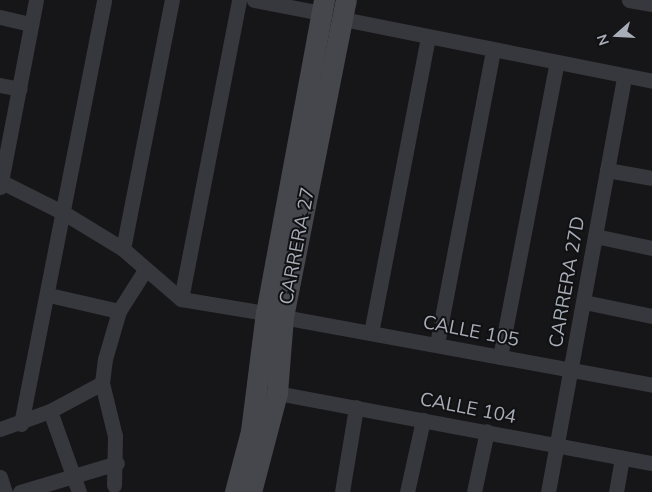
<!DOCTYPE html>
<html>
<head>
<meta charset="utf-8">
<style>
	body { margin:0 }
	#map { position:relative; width:652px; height:492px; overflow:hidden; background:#161618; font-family:Mulish,sans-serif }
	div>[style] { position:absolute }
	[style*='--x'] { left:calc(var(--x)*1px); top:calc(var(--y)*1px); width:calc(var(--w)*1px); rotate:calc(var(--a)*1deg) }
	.minor>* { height:15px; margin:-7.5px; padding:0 7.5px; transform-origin:7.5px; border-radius:7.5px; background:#37383d }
	.secondary>* { height:21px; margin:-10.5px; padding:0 10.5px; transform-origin:10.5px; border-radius:10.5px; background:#45474d }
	span { translate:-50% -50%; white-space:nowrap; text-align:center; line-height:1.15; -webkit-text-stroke:4px #111113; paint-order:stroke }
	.street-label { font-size:19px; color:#a8adb8 }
	.north { position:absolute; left:592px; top:10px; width:50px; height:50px; -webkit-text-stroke:4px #111113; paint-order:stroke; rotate:251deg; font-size:14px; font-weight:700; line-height:20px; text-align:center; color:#a8adb8 }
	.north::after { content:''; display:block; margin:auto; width:18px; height:22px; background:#a8adb8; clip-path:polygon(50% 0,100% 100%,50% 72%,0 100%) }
</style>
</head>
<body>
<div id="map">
	<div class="minor">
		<i style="--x:254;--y:0;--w:68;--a:11"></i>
		<i style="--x:629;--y:0;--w:23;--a:10"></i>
		<i style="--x:0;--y:17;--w:32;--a:13"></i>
		<i style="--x:343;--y:19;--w:315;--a:11.3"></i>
		<i style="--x:0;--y:85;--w:20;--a:11"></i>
		<i style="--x:607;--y:170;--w:46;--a:10.1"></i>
		<i style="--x:0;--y:181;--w:72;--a:26.6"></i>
		<i style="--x:64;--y:213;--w:69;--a:31.4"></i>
		<i style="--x:123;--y:249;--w:77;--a:40.8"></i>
		<i style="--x:181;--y:299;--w:86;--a:9.4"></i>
		<i style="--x:0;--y:187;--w:190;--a:-79.1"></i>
		<i style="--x:595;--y:236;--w:58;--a:11.9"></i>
		<i style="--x:123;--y:249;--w:254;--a:-78.9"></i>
		<i style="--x:49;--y:295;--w:72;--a:12.9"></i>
		<i style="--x:181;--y:299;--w:305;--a:-79"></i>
		<i style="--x:584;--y:302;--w:69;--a:11.6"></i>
		<i style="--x:283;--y:317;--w:375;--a:10.4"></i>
		<i style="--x:371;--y:333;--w:300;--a:-79.1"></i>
		<i style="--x:437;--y:344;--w:299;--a:-79.2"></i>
		<i style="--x:500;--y:357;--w:300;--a:-79.1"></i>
		<i style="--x:277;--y:393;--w:381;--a:10.6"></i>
		<i style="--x:50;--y:411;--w:86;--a:70.3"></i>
		<i style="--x:21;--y:424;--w:432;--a:-78.9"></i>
		<i style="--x:0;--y:429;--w:53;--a:-19.8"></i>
		<i style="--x:50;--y:411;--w:59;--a:-28.3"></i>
		<i style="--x:0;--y:477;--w:16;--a:72"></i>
		<i style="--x:114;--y:485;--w:49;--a:-88.8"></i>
		<i style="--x:115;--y:436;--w:55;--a:-103.8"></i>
		<i style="--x:102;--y:383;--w:24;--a:-83"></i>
		<i style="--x:105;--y:359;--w:50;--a:-73.7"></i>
		<i style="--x:119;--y:311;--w:49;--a:-57.6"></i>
		<i style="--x:20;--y:492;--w:101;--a:-16.6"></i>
		<i style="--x:342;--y:492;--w:86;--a:-80.6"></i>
		<i style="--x:407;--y:492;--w:74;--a:-77.5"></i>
		<i style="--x:474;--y:492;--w:62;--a:-78"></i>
		<i style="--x:548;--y:492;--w:421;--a:-79.6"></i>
		<i style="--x:616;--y:492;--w:35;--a:-80"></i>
	</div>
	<div class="secondary">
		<i style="--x:235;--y:492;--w:63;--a:-75.3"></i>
		<i style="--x:251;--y:431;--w:119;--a:-82.8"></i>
		<i style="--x:266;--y:313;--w:318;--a:-79.5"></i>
		<i style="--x:251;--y:492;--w:102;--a:-75.3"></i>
		<i style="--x:277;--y:393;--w:76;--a:-85.5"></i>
		<i style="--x:283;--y:317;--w:323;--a:-78.8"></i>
	</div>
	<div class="street-label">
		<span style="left:297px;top:246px;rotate:-79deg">CARRERA 27</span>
		<span style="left:567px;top:282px;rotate:-80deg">CARRERA 27D</span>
		<span style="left:471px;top:331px;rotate:11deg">CALLE 105</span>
		<span style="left:468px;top:408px;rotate:11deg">CALLE 104</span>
	</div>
	<div class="north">N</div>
</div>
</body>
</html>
